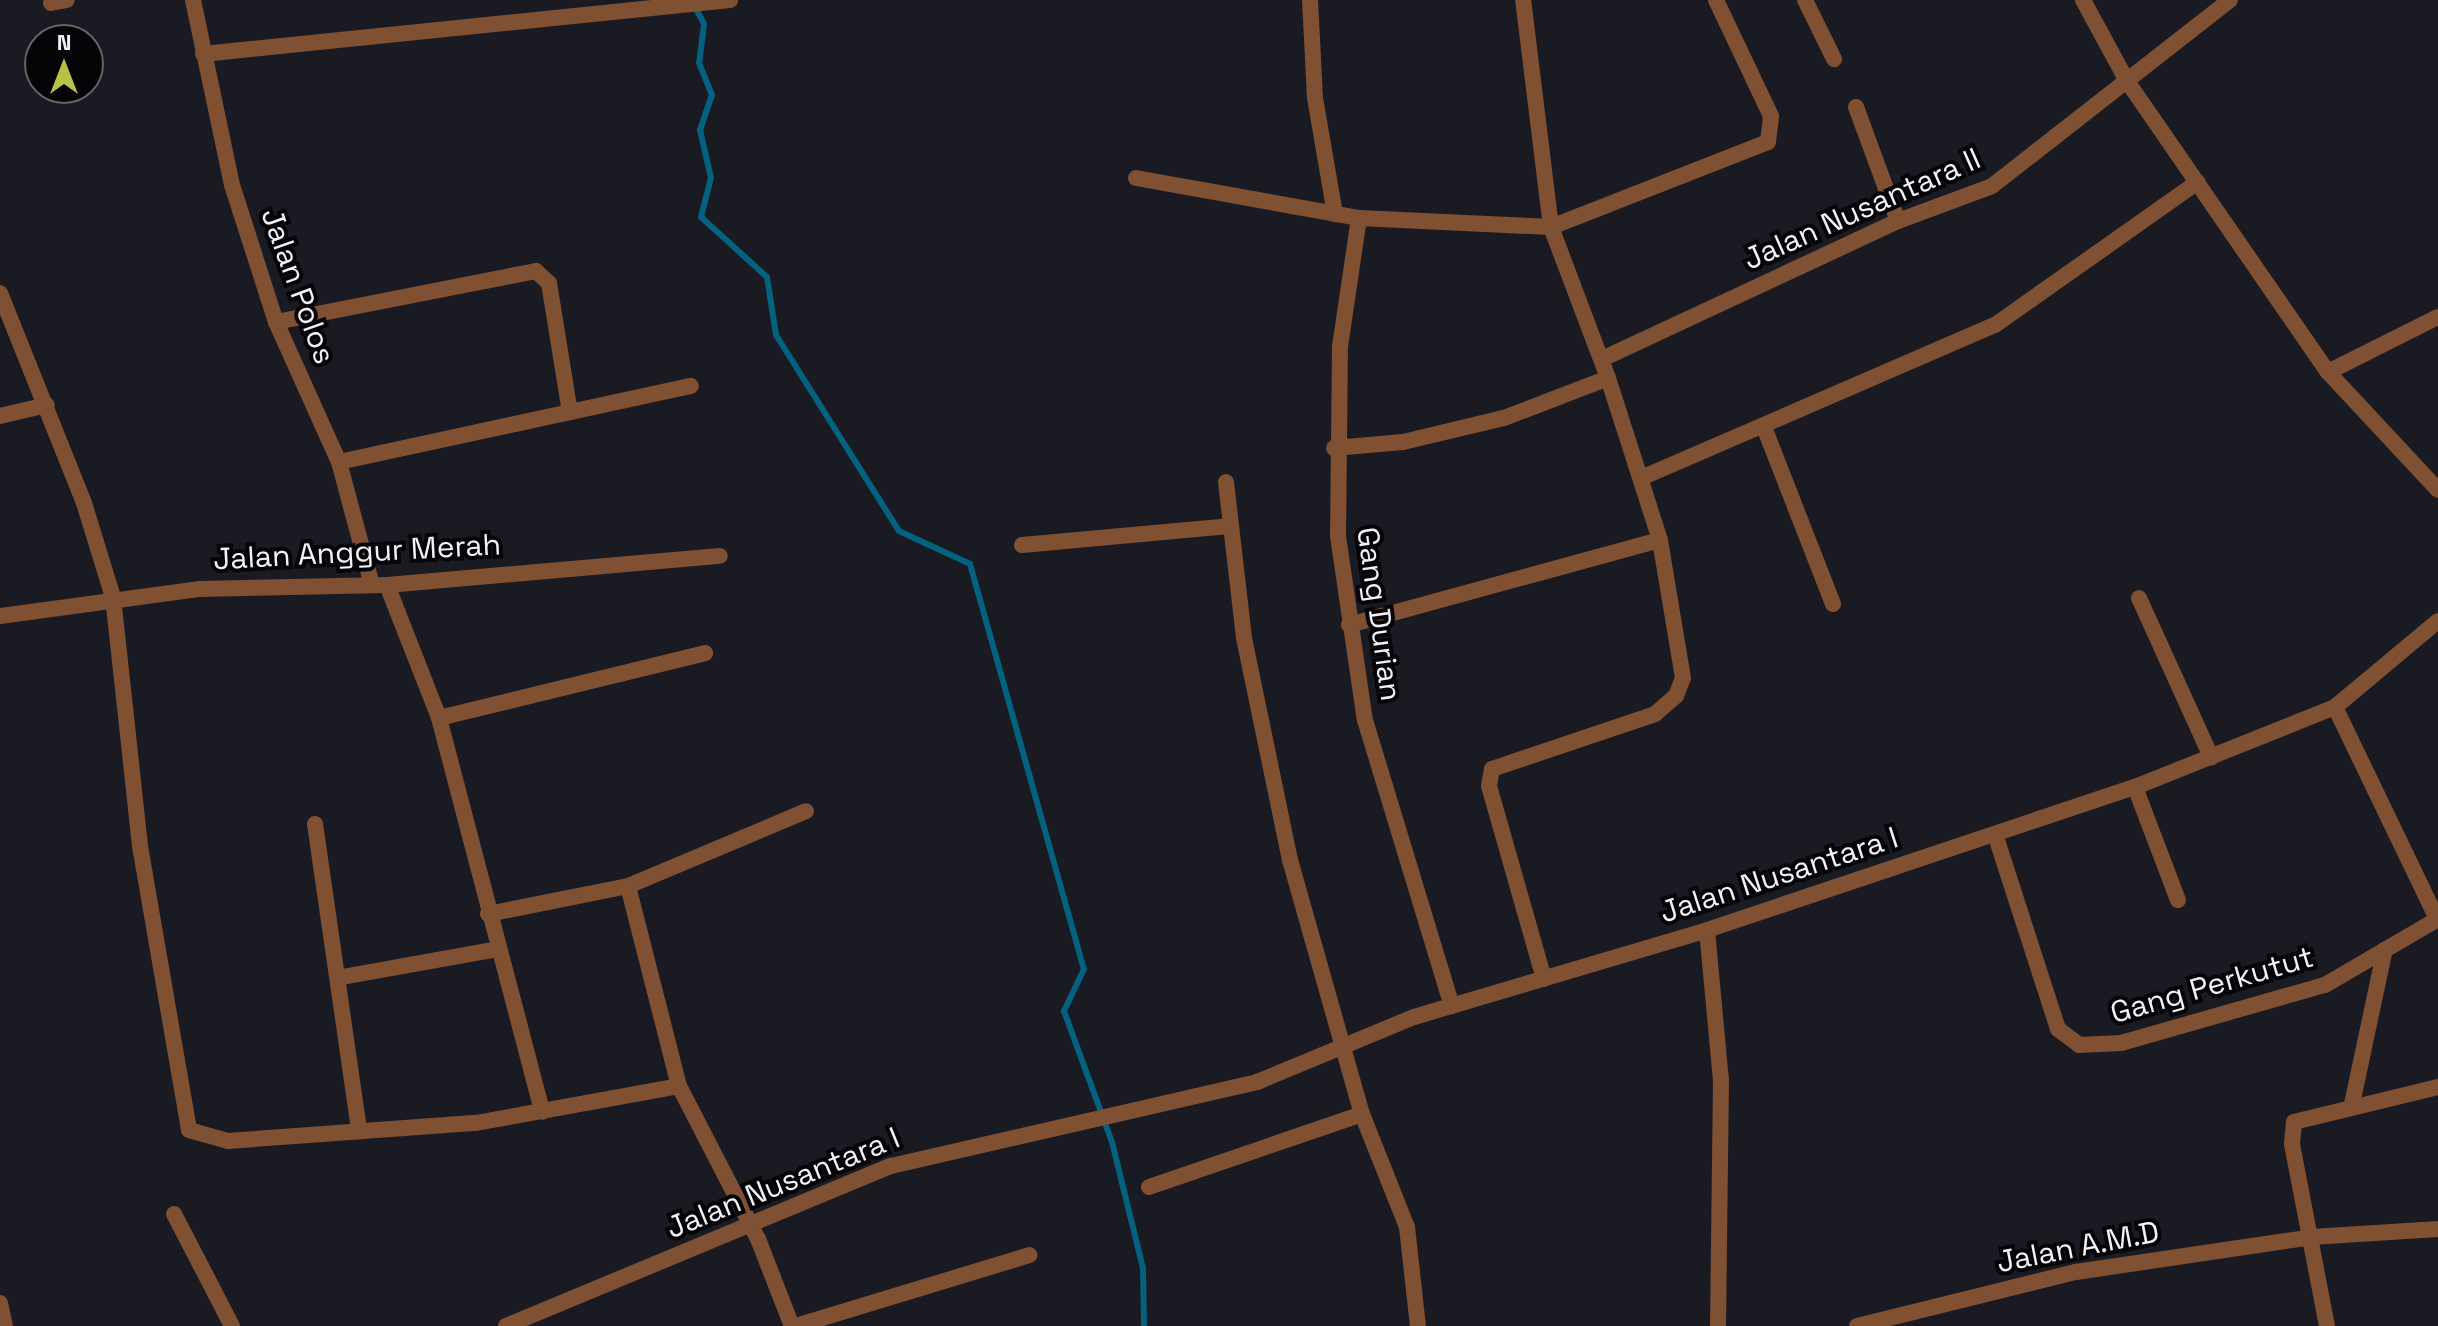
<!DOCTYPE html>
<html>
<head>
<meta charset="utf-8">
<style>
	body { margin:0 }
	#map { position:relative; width:2438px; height:1326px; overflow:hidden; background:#1a1a22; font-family:"Space Grotesk",sans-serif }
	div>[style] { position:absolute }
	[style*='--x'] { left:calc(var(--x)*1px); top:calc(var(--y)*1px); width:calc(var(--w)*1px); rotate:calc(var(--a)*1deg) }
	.stream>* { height:6px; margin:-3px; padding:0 3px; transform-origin:3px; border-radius:3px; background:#046180 }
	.minor>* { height:16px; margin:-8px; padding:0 8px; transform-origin:8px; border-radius:8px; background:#7f5032 }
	span { translate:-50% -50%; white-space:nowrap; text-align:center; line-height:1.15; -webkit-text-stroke:8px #050508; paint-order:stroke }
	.street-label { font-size:30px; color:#f2f2f8 }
	.north { position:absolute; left:24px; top:24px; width:80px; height:80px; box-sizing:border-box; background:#050508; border:2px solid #646468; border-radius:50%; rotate:0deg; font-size:22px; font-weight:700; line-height:32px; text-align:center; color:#f2f2f8 }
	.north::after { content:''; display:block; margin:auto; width:28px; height:36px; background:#b8c147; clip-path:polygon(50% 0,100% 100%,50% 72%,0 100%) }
</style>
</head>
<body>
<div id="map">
	<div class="stream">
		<i style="--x:695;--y:7;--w:19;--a:62"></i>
		<i style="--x:704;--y:24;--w:39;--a:97"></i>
		<i style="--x:699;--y:63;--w:35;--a:68"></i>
		<i style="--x:712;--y:95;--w:37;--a:109"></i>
		<i style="--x:700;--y:130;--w:49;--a:77.1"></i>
		<i style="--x:711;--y:178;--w:40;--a:104.4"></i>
		<i style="--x:701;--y:217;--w:89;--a:42.3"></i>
		<i style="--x:767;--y:277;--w:59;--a:81.2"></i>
		<i style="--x:776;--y:335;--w:231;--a:57.9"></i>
		<i style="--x:899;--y:531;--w:78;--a:24.9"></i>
		<i style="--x:970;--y:564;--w:421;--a:74.3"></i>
		<i style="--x:1084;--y:969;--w:47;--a:115.5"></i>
		<i style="--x:1064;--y:1011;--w:140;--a:69.9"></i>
		<i style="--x:1112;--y:1142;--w:130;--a:76.2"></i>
		<i style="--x:1143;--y:1268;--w:58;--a:89"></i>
	</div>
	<div class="minor">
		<i style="--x:193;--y:0;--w:189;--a:78.1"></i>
		<i style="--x:232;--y:185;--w:144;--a:72.2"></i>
		<i style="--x:276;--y:322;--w:154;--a:65.8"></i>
		<i style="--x:339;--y:462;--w:127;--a:75"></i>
		<i style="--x:1310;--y:0;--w:98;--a:87.1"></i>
		<i style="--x:1315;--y:98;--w:118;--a:80.2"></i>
		<i style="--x:1805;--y:0;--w:66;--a:63.8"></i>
		<i style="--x:2083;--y:0;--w:92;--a:61.5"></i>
		<i style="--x:2127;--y:81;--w:354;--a:55.4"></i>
		<i style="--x:2328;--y:372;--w:161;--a:47"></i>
		<i style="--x:51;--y:3;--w:16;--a:-11"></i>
		<i style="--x:203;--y:54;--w:530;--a:-5.85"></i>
		<i style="--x:1856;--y:107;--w:121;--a:69.8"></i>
		<i style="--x:1136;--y:178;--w:227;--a:10.2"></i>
		<i style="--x:1359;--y:218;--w:192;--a:2.7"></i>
		<i style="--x:1551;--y:227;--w:233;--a:-21.4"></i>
		<i style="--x:1768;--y:142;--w:26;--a:-83"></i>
		<i style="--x:1771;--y:116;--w:128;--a:-115.4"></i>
		<i style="--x:1359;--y:218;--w:129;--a:98.4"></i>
		<i style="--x:1340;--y:346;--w:190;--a:90.6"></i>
		<i style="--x:1338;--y:536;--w:186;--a:81.7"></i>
		<i style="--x:1365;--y:720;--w:299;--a:73.1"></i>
		<i style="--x:0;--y:293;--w:226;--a:68.2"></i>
		<i style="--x:84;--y:503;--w:98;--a:72.9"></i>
		<i style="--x:113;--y:597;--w:250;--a:83.8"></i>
		<i style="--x:140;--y:846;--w:288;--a:80.2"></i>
		<i style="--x:189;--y:1130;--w:41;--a:15.8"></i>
		<i style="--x:228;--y:1141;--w:249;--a:-4.2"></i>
		<i style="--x:476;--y:1123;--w:206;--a:-10.3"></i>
		<i style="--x:276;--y:322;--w:265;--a:-11.1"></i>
		<i style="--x:536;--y:271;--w:18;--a:43"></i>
		<i style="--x:549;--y:283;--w:131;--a:80.8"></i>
		<i style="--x:1602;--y:359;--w:327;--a:-25"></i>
		<i style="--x:1898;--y:221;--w:100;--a:-20.4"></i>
		<i style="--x:1992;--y:186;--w:302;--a:-38"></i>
		<i style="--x:2328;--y:372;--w:123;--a:-26.6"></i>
		<i style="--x:0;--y:416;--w:48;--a:-13.2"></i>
		<i style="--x:1764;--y:427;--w:190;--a:68.7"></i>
		<i style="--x:1334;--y:448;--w:69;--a:-5"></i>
		<i style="--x:1403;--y:442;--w:104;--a:-13.4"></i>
		<i style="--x:1504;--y:418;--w:111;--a:-21"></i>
		<i style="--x:1608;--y:378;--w:161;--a:-110.7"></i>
		<i style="--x:1551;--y:227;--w:229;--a:-97"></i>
		<i style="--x:339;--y:462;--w:360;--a:-12.2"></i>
		<i style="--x:1641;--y:478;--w:386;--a:-23.4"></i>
		<i style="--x:1995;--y:325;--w:248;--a:-35.2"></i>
		<i style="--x:1226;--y:482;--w:157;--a:83.4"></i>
		<i style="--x:1244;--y:638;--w:227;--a:78.3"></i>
		<i style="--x:1290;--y:860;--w:264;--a:74.2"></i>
		<i style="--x:1362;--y:1114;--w:122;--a:68.3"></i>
		<i style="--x:1407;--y:1227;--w:100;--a:83.7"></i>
		<i style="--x:1022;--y:545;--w:208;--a:-5.2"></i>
		<i style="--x:387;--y:585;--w:143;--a:68.6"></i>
		<i style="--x:439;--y:718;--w:407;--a:75.3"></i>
		<i style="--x:2139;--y:598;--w:175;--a:65.6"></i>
		<i style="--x:0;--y:616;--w:202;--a:-7.7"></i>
		<i style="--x:200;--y:589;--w:187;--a:-1.2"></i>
		<i style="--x:387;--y:585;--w:334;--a:-5"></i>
		<i style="--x:1349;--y:625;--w:322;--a:-15.3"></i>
		<i style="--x:2335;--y:707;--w:237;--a:64.3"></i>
		<i style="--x:439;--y:718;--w:274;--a:-13.7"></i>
		<i style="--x:2135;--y:787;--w:121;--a:69.2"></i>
		<i style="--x:315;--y:824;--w:309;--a:81.8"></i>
		<i style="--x:1995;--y:834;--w:205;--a:72.1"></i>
		<i style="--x:2058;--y:1029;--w:26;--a:37"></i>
		<i style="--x:2079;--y:1045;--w:42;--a:-2.7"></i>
		<i style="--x:2121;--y:1043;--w:212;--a:-15.9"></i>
		<i style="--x:2325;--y:985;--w:125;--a:-30.3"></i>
		<i style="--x:628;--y:886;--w:193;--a:-22.8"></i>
		<i style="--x:488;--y:914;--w:143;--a:-11.3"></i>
		<i style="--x:628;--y:886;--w:206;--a:75.7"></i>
		<i style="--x:679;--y:1086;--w:172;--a:62.7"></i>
		<i style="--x:758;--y:1239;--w:93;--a:68.7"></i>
		<i style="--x:1707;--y:930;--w:151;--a:84.7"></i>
		<i style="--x:1721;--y:1080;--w:246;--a:90.7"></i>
		<i style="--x:342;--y:977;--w:158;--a:-10.2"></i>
		<i style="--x:1544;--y:979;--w:201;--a:-105.9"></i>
		<i style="--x:1489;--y:786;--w:17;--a:-80"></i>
		<i style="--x:1492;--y:769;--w:172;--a:-18.6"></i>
		<i style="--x:1655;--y:714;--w:28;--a:-41"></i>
		<i style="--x:1676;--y:696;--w:19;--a:-69"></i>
		<i style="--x:1683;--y:678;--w:140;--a:-99.5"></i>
		<i style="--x:1660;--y:540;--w:170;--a:-107.8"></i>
		<i style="--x:2352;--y:1104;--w:158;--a:-78"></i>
		<i style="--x:1149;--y:1187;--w:225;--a:-18.9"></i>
		<i style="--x:174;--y:1214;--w:126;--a:62.6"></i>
		<i style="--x:0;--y:1303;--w:24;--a:78"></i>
		<i style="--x:506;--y:1326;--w:417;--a:-22.6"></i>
		<i style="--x:891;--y:1166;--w:376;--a:-12.9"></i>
		<i style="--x:1257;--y:1082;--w:170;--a:-22.5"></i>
		<i style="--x:1414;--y:1017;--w:306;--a:-16.5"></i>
		<i style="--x:1707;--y:930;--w:451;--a:-18.5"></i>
		<i style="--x:2135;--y:787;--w:215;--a:-21.8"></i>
		<i style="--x:2335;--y:707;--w:134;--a:-39.9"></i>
		<i style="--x:796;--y:1326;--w:244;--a:-16.9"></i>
		<i style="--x:1857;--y:1326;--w:226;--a:-13.9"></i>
		<i style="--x:2076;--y:1272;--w:239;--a:-8.4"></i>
		<i style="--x:2312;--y:1237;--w:126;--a:-3.6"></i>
		<i style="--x:2327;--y:1326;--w:185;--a:-100.9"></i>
		<i style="--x:2292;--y:1144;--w:22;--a:-85"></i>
		<i style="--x:2294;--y:1122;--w:148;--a:-13.7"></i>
	</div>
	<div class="street-label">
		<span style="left:1862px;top:209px;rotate:-24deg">Jalan Nusantara II</span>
		<span style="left:298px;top:286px;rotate:70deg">Jalan Polos</span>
		<span style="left:357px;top:552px;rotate:-3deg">Jalan Anggur Merah</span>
		<span style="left:1379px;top:614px;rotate:82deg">Gang Durian</span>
		<span style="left:1779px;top:875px;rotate:-18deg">Jalan Nusantara I</span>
		<span style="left:2212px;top:985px;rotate:-16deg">Gang Perkutut</span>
		<span style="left:783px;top:1183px;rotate:-22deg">Jalan Nusantara I</span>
		<span style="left:2078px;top:1247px;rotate:-11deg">Jalan A.M.D</span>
	</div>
	<div class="north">N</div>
</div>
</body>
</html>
